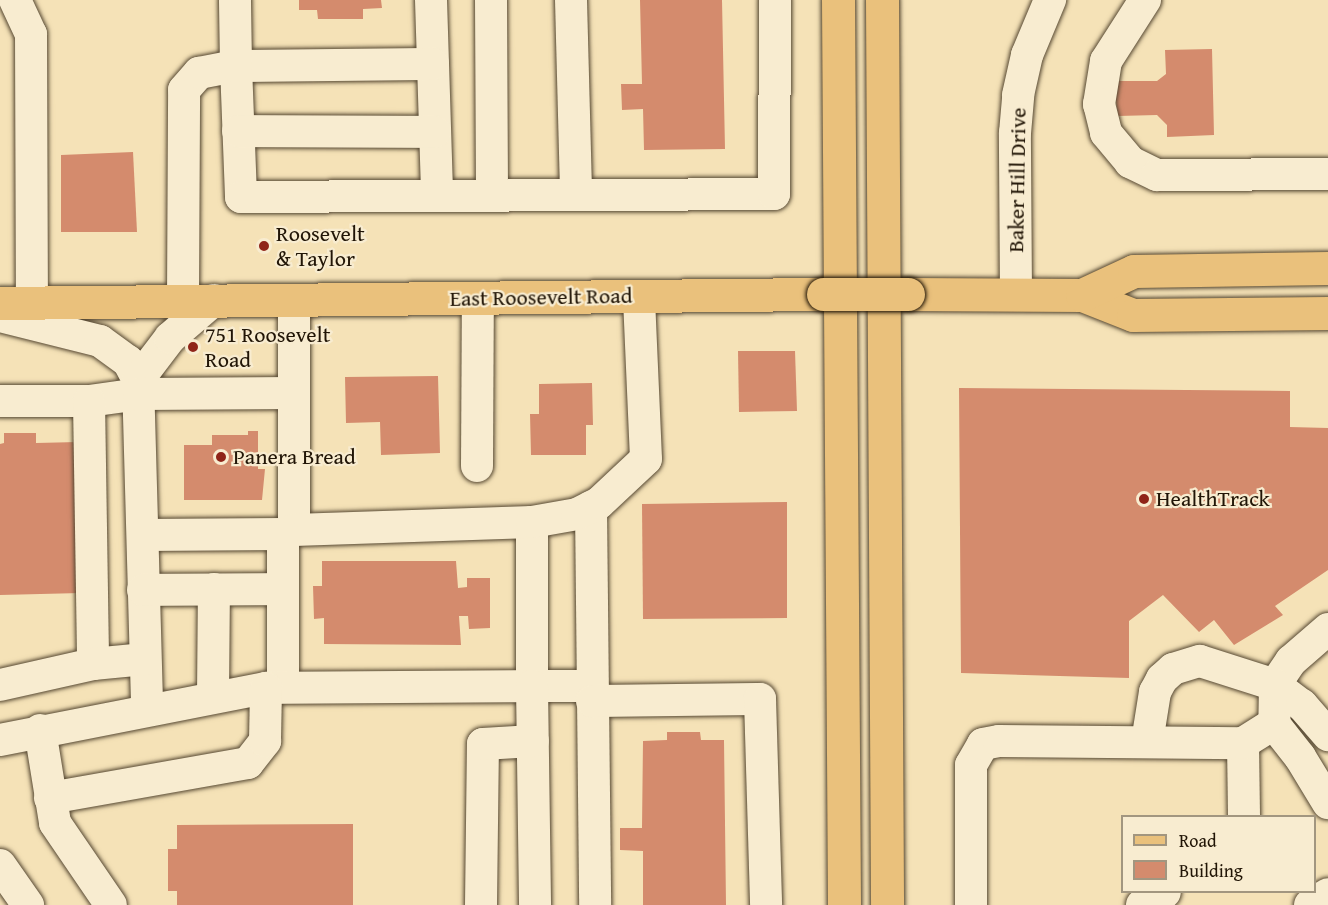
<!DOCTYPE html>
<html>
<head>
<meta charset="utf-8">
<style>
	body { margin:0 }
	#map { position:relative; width:1328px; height:905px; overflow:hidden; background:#f5e2b7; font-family:"Gentium Book Plus",serif }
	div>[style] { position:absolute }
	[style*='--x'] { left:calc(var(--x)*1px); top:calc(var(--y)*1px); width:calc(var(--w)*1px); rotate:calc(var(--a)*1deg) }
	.building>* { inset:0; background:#d48b6d }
	.roads { filter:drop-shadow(0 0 2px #564832) drop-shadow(0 0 2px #564832) }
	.minor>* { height:32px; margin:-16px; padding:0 16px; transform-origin:16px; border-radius:16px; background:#f8ecd0 }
	.major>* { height:33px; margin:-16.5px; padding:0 16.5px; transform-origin:16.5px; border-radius:16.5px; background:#eac17c }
	.bridges { filter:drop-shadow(0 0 2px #211506) drop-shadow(0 0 2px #211506) }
	.major-bridge>* { height:33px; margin:-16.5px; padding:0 16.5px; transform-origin:16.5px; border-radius:16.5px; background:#eac17c }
	.dots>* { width:16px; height:16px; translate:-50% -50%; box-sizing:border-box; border:3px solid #f8ecd0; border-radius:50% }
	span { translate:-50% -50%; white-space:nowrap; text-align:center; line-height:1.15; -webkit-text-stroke:4.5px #f8ecd0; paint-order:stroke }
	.street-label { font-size:22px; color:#211506 }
	.poi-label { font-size:22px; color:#211506 }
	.left { translate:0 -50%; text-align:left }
	.legend { position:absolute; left:1121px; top:815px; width:195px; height:78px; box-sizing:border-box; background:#f8ecd0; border:2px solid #a2967f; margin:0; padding:8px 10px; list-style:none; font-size:18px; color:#211506 }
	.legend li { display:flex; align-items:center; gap:12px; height:30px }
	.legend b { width:30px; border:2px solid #a2967f }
</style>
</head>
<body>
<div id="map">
	<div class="building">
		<i style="clip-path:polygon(299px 0,381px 0,382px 8px,363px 9px,363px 19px,318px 19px,317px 10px,299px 10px)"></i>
		<i style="clip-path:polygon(640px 0,722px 0,725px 149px,644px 150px,643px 109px,622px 110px,621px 84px,642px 84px)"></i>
		<i style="clip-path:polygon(1212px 49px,1214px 135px,1167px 137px,1167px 125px,1157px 115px,1118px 116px,1115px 92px,1119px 81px,1157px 81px,1166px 74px,1165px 50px)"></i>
		<i style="clip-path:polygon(133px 152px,137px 232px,61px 232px,61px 155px)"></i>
		<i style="clip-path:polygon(738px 351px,795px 351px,797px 411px,739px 412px)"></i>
		<i style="clip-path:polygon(438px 376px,440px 453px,381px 455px,380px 422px,346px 423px,345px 377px)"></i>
		<i style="clip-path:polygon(592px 383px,593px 425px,586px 425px,586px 455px,531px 455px,530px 414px,539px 414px,539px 384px)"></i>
		<i style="clip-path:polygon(959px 388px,1290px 391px,1290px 427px,1328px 428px,1328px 570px,1275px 606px,1283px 615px,1234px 645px,1214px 620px,1199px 632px,1163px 595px,1129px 621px,1129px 678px,961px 673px)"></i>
		<i style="clip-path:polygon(248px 431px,258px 431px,258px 469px,265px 469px,262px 500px,184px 500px,184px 445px,212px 445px,212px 435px,248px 435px)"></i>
		<i style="clip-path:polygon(4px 433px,36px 433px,36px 443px,78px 442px,81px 593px,0 595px,0 444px,4px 443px)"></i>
		<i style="clip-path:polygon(787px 502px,787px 618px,643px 619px,642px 504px)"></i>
		<i style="clip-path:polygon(322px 561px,456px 561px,458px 588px,467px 587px,467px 578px,490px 578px,490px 628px,469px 629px,468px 616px,459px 616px,461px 645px,324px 644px,324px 618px,314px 619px,313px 586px,322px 586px)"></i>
		<i style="clip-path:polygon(667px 732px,700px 732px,701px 740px,724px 740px,726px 905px,643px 905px,643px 851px,620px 850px,620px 828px,642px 828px,643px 741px,667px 740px)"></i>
		<i style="clip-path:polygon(353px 824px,353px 905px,177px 905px,177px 891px,168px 891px,168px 849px,177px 849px,177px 825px)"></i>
	</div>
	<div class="roads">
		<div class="minor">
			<i style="--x:15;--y:0;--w:38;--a:65"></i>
			<i style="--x:31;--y:34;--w:268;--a:89.8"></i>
			<i style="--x:431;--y:0;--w:195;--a:88.2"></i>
			<i style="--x:491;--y:0;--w:195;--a:89.7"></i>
			<i style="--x:571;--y:0;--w:195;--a:88.5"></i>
			<i style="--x:1145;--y:0;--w:72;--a:122.6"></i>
			<i style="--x:1106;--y:61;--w:44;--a:99.2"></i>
			<i style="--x:1099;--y:104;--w:30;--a:76"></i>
			<i style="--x:1106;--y:133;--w:38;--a:50"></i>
			<i style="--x:1130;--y:162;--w:30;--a:26"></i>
			<i style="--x:1157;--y:175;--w:171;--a:-0.3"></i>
			<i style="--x:433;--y:64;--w:197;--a:179.4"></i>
			<i style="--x:236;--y:66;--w:131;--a:87.8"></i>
			<i style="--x:241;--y:197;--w:533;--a:-0.32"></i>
			<i style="--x:774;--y:194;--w:194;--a:-89.7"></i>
			<i style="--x:238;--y:131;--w:197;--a:0.3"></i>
			<i style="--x:1016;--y:295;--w:162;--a:-90.4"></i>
			<i style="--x:1015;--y:133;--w:38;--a:-85"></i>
			<i style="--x:1018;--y:95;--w:41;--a:-77.3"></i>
			<i style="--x:1027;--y:55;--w:60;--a:-67.3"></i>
			<i style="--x:183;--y:300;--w:210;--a:-89.7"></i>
			<i style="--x:184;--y:90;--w:23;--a:-49"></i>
			<i style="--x:199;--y:73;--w:38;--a:-11"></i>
			<i style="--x:236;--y:66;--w:66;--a:-90.9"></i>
			<i style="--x:0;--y:316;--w:103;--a:14"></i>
			<i style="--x:100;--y:341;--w:34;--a:36"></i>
			<i style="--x:128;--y:361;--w:21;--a:62"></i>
			<i style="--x:138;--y:380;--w:329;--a:88.4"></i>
			<i style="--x:138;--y:380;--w:53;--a:-52.7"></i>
			<i style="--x:170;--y:338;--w:58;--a:-40.8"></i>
			<i style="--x:0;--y:401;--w:89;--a:0"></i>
			<i style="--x:89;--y:401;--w:50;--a:-8"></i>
			<i style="--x:139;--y:394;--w:155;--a:-0.4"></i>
			<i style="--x:89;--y:401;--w:263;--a:89.1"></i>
			<i style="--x:477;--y:466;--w:168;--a:-89.7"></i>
			<i style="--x:591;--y:507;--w:398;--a:89.4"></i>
			<i style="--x:532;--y:522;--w:164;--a:90"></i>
			<i style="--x:532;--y:686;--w:60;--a:0"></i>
			<i style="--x:294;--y:530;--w:230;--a:-90"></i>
			<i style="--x:143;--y:535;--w:140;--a:-0.4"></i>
			<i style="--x:283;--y:534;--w:12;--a:-20"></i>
			<i style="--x:294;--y:530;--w:238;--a:-1.9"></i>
			<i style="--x:532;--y:522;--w:46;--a:-10.1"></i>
			<i style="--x:577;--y:514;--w:25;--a:-27"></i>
			<i style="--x:599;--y:503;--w:64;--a:-43.1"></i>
			<i style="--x:646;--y:459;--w:163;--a:-92.5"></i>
			<i style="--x:143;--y:590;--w:140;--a:-0.4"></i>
			<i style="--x:1328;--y:629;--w:49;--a:139.1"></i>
			<i style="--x:1291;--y:661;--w:29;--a:124"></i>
			<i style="--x:1275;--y:685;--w:39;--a:91"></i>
			<i style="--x:1274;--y:724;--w:42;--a:51.8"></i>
			<i style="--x:1300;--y:757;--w:54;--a:58.7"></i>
			<i style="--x:0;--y:685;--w:95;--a:-12.7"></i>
			<i style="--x:93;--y:664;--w:52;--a:-5.5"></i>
			<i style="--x:283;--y:686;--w:152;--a:-90"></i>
			<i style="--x:213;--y:697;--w:108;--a:-89.5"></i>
			<i style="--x:592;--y:701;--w:168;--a:-0.7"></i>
			<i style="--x:760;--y:699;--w:206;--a:88.3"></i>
			<i style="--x:40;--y:730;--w:94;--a:80.8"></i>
			<i style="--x:55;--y:823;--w:99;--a:55.7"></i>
			<i style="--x:0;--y:740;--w:271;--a:-11.1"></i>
			<i style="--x:266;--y:688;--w:266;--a:-0.4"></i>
			<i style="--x:532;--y:686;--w:219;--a:89.2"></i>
			<i style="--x:1147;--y:742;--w:51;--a:-80.9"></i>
			<i style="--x:1155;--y:692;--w:15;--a:-62"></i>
			<i style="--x:1162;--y:679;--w:15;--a:-42"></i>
			<i style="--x:1173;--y:669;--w:28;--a:-17"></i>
			<i style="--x:1200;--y:661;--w:79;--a:17.7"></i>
			<i style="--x:1275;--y:685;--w:34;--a:37"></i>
			<i style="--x:1302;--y:705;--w:40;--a:49"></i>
			<i style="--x:1243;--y:743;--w:73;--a:89.2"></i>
			<i style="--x:50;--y:798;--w:201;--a:-10"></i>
			<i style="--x:248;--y:763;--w:28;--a:-52"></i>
			<i style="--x:265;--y:741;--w:53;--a:-88.9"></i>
			<i style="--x:0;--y:865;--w:49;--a:55"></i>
			<i style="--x:481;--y:905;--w:161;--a:-89.3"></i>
			<i style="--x:483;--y:744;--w:50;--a:-3.4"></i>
			<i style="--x:971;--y:905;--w:140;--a:-90"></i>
			<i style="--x:971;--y:765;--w:24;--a:-60"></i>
			<i style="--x:983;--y:744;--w:16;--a:-11"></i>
			<i style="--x:999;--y:741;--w:244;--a:0.5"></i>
			<i style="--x:1243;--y:743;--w:36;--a:-32"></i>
			<i style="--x:1142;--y:905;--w:26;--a:-29"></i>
			<i style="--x:1310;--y:905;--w:21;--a:-31"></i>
		</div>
		<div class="major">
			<i style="--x:838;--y:0;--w:905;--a:89.62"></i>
			<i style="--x:882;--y:0;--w:905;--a:89.68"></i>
			<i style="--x:908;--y:294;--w:174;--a:0.3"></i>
			<i style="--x:1082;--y:295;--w:55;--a:21.4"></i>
			<i style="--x:1133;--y:315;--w:195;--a:-0.6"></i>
			<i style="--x:1082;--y:295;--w:57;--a:-24.8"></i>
			<i style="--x:1134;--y:271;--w:194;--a:-0.9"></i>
			<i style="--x:0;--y:303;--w:823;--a:-0.63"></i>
		</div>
	</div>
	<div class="bridges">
		<div class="major-bridge">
			<i style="--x:823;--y:294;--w:85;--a:0"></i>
		</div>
	</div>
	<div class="dots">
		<i style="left:264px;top:246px;background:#8f2418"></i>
		<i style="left:193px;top:347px;background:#8f2418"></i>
		<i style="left:221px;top:457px;background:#8f2418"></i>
		<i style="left:1144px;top:499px;background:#8f2418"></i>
	</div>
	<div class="street-label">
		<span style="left:1017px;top:180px;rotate:-89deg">Baker Hill Drive</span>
		<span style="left:541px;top:297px;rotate:-1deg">East Roosevelt Road</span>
	</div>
	<div class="poi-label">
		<span class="left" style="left:276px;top:246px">Roosevelt<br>&amp; Taylor</span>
		<span class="left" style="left:205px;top:347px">751 Roosevelt<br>Road</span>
		<span class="left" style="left:233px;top:457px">Panera Bread</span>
		<span class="left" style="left:1156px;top:499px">HealthTrack</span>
	</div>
	<ul class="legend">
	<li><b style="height:8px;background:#eac17c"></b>Road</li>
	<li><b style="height:16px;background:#d48b6d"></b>Building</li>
	</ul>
</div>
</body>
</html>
